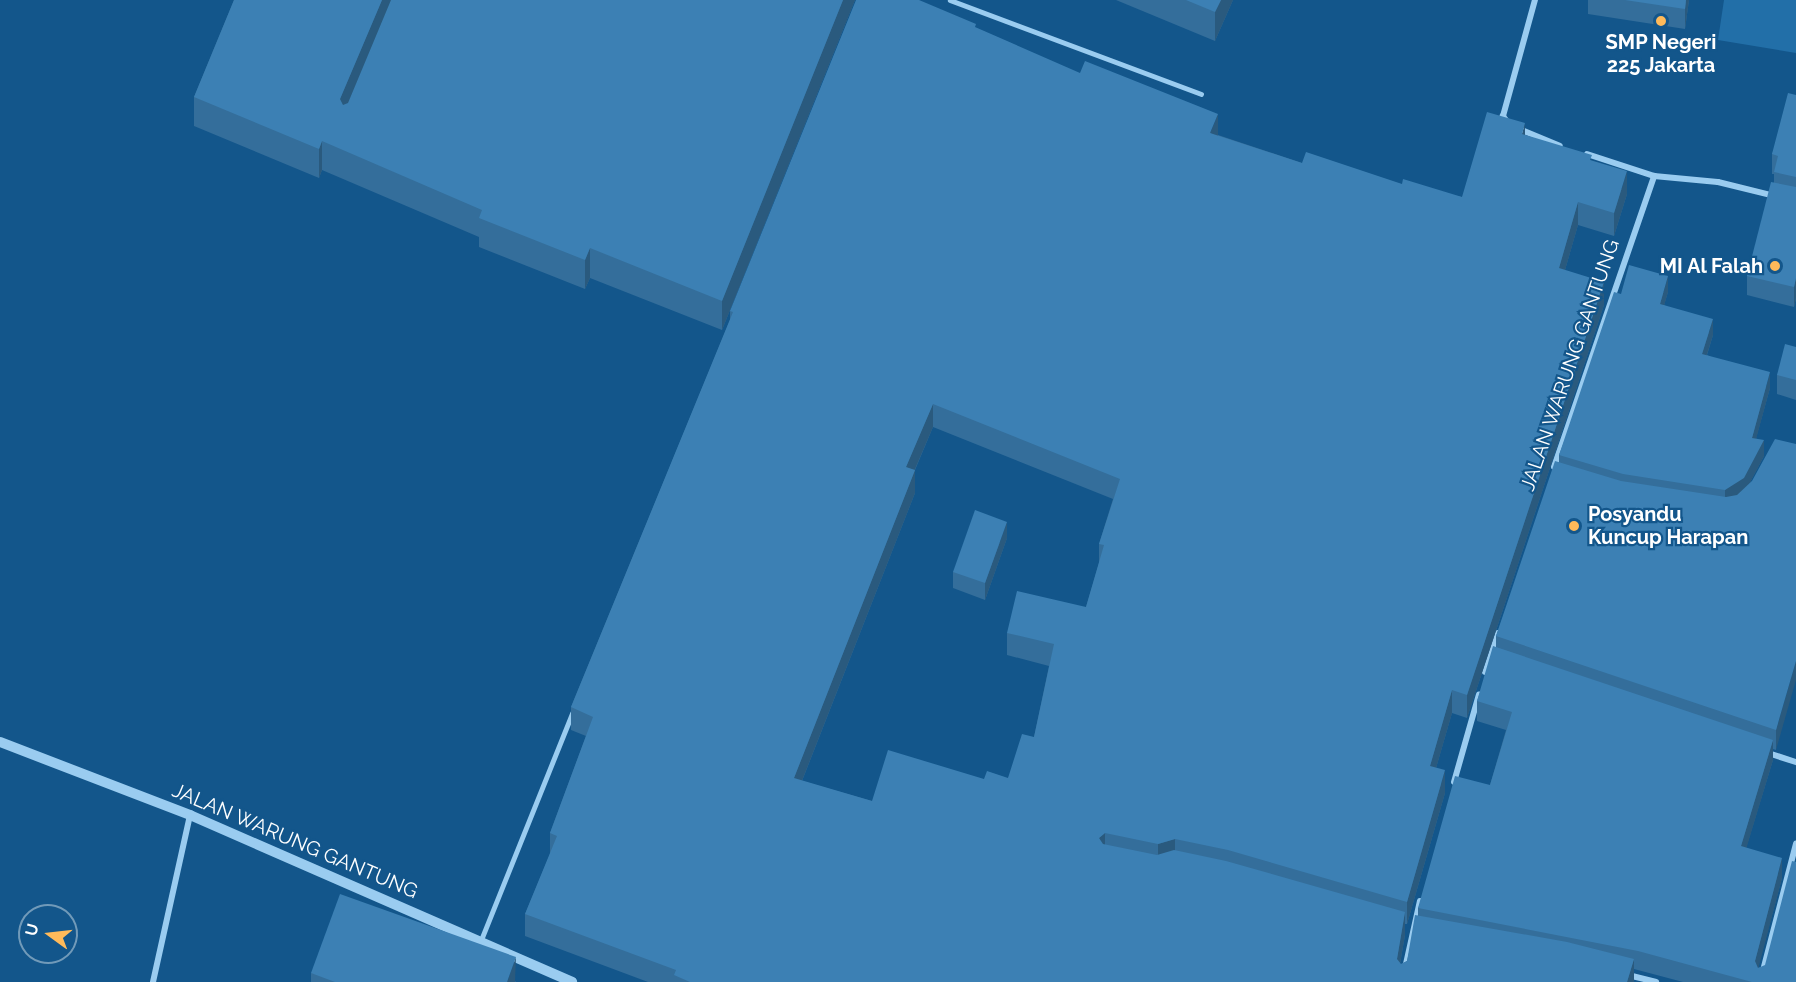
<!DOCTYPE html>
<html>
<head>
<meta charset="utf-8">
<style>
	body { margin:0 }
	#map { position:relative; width:1796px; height:982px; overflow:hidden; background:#13568b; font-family:Raleway,sans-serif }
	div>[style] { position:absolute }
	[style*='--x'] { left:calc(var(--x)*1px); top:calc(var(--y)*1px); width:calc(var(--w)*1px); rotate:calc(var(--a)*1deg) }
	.green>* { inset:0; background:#226fa8 }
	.service>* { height:4.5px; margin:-2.25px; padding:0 2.25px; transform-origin:2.25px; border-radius:2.25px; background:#9accf0 }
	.minor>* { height:6px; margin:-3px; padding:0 3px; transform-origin:3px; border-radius:3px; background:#9accf0 }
	.tertiary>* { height:10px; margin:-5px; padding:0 5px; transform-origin:5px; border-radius:5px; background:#9accf0 }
	.wall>* { inset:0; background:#346e9b }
	.shaded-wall>* { inset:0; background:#2a5a7e }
	.building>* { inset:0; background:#3c80b4 }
	.dots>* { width:16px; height:16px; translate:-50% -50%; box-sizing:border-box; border:3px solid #13568b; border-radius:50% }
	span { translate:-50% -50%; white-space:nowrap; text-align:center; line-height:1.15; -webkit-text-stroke:4.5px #13568b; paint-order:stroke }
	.poi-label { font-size:20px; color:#fff; font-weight:700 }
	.right { translate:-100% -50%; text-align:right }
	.left { translate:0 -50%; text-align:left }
	.street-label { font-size:20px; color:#fff }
	.north { position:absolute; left:18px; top:904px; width:60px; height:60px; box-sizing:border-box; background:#13568b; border:2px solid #719ab9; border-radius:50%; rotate:285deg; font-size:16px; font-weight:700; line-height:24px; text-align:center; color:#fff }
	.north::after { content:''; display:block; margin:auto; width:21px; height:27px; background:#ffba5a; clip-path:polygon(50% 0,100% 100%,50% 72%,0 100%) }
</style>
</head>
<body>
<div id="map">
	<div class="green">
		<i style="clip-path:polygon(1724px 0,1796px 0,1796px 53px,1718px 40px)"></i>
	</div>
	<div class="service">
		<i style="--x:950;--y:0;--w:268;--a:20.5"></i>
		<i style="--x:481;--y:940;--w:244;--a:-68.1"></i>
	</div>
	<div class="minor">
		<i style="--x:1508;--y:123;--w:9;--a:-126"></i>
		<i style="--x:1503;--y:116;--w:120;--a:-74.6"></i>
		<i style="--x:1519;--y:129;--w:44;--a:22.5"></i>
		<i style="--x:1587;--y:154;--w:71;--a:18.2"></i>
		<i style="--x:1654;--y:176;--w:64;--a:5.4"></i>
		<i style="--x:1718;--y:182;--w:59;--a:13.8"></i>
		<i style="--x:1554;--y:467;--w:308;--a:-71"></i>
		<i style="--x:1485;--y:672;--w:41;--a:-71.6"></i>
		<i style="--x:1765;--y:752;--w:33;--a:18"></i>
		<i style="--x:1454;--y:782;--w:91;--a:-74.1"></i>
		<i style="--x:1628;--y:975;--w:29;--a:14"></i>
		<i style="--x:153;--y:982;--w:171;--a:-77.5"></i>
		<i style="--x:1402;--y:982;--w:83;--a:-77.5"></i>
		<i style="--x:1760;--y:982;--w:143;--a:-75.4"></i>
	</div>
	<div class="tertiary">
		<i style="--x:0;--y:742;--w:204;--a:21"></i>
		<i style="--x:190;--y:815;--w:417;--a:23.6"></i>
	</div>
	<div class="wall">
		<i style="clip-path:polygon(234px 0,855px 0,722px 330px,590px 278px,585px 289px,479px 247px,479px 237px,322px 170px,319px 178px,194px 126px,194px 97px)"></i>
		<i style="clip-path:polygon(1116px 0,1233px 0,1215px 41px)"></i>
		<i style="clip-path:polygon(1588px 0,1689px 0,1685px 29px,1588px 14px)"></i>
		<i style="clip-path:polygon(evenodd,976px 28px,1218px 135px,1302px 163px,1462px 197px,1525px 135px,1592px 161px,1627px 194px,1614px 236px,1578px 225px,1565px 270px,1604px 305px,1467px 718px,1452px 713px,1436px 768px,1445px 793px,1407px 924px,1405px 924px,1405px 935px,1400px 964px,1401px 964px,1407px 961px,1418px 915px,1418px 908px,1490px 785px,1506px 730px,1477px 721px,1477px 701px,1496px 647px,1496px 636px,1559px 462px,1559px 455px,1621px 294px,1668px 292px,1664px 305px,1713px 335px,1707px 355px,1770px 388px,1756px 438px,1764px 456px,1749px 484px,1796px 444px,1776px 750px,1773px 749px,1773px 760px,1746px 848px,1782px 878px,1758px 967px,1796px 982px,1683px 982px,1634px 969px,1634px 982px,648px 982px,525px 936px,525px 914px,550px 854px,550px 833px,586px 736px,571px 730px,571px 707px,730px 320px,730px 311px,976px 28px,933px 427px,1113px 499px,1099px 544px,1099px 563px,1086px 607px,1007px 633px,1007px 655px,1049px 666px,1034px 737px,1008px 778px,984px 779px,872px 801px,802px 781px,915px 493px,915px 470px,933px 427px)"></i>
		<i style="clip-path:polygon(1796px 95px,1796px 298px,1794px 307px,1747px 295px,1747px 276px,1774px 182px,1774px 174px,1772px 174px,1772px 154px)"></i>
		<i style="clip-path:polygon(1796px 347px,1796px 400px,1777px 394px,1777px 375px)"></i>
		<i style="clip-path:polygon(1007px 538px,985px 600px,953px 588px,953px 572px)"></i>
		<i style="clip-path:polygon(311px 973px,516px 981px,515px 982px,311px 982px)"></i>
	</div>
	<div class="shaded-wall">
		<i style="clip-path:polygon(382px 0,394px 0,340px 128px,340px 99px)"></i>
		<i style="clip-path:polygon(843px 0,855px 0,722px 330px,722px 301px)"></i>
		<i style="clip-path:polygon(1221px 0,1233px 0,1215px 41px,1215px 12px)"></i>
		<i style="clip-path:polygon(1686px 0,1689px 0,1685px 29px,1685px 9px)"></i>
		<i style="clip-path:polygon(1218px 114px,1218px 137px,1210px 133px)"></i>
		<i style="clip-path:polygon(1525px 123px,1525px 146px,1522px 134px)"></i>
		<i style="clip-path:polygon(322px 141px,322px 170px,319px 178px,319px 149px)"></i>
		<i style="clip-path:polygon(1627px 171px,1627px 194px,1614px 236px,1614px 213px)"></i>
		<i style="clip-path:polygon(1578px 202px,1578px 225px,1559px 291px,1559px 268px)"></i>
		<i style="clip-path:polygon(590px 248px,590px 278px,585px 289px,585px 260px)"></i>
		<i style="clip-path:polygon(1668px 276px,1668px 292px,1660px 320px,1660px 304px)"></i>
		<i style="clip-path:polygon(1796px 278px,1796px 298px,1794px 307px,1794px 287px)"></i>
		<i style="clip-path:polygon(1604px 282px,1604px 305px,1467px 718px,1467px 695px)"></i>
		<i style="clip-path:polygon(1713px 319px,1713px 335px,1702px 370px,1702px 354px)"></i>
		<i style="clip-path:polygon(1770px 372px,1770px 388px,1752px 454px,1752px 438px)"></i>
		<i style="clip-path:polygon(933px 404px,933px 427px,906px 490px,906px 467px)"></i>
		<i style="clip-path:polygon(1764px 440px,1764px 456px,1744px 494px,1725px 506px,1725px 490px)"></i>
		<i style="clip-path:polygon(915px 470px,915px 493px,794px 801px,794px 778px)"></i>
		<i style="clip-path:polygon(1007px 522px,1007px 538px,985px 600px,985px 583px)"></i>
		<i style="clip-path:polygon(1796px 661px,1796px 680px,1776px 750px,1776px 730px)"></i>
		<i style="clip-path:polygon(1452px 690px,1452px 713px,1430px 789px,1430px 766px)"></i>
		<i style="clip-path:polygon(1773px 740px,1773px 760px,1741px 866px,1741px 846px)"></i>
		<i style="clip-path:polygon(1445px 770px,1445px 793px,1407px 924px,1407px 902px)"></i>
		<i style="clip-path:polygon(1105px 833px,1105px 856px,1099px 838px)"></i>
		<i style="clip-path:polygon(1175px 839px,1175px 862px,1158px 867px,1158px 844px)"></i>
		<i style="clip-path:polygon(1782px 858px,1782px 878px,1755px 981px,1755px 961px)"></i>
		<i style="clip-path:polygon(1405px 912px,1405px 935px,1397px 981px,1397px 959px)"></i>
		<i style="clip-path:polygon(516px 957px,515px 982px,507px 982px)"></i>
		<i style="clip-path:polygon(1634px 959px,1634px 982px,1627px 982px)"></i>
	</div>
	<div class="building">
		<i style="clip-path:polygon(234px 0,382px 0,340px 99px,343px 105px,348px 103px,391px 0,843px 0,722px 301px,590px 248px,585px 260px,479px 218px,482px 210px,322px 141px,319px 149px,194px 97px)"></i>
		<i style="clip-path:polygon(evenodd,856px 0,919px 0,976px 24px,975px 27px,1080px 73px,1085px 61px,1218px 114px,1210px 133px,1302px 163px,1306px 152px,1402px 184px,1403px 179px,1462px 197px,1487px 112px,1525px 123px,1522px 134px,1592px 155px,1590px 160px,1627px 171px,1614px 213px,1578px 202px,1559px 268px,1604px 282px,1467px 695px,1452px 690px,1430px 766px,1445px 770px,1407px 902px,1228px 850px,1175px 839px,1158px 844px,1105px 833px,1099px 838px,1103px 844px,1157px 855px,1174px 850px,1226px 861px,1405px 912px,1397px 959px,1401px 964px,1407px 961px,1415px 915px,1567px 942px,1634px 959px,1627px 982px,690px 982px,674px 975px,676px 970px,525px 914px,557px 836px,550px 833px,593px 717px,571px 707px,733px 312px,730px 311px,856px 0,933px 404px,1120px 479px,1099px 544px,1104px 545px,1086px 607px,1017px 591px,1007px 633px,1054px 644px,1034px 737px,1022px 734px,1008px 778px,987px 771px,984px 779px,888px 750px,872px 801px,794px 778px,915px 470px,906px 467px,933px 404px)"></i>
		<i style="clip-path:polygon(1186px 0,1221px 0,1215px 12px)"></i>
		<i style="clip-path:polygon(1625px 0,1686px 0,1685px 9px)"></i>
		<i style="clip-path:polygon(1788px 93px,1796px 95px,1796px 177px,1774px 172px,1778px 156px,1772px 154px)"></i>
		<i style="clip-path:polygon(1771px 182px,1796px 187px,1796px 278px,1794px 287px,1747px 276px)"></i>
		<i style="clip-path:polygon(1629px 265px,1668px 276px,1660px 304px,1713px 319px,1702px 354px,1770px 372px,1752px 438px,1764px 440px,1744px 478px,1725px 490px,1623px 474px,1559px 455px,1614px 292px,1621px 294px)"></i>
		<i style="clip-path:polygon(1785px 344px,1796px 347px,1796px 380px,1777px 375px)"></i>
		<i style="clip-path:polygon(1775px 439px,1796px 444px,1796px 661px,1776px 730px,1496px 636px,1555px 461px,1621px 481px,1726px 497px,1737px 495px,1752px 481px)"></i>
		<i style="clip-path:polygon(975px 510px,1007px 522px,985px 583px,953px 572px)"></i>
		<i style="clip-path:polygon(1493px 646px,1773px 740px,1741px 846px,1782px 858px,1755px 961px,1758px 968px,1765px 965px,1792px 861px,1796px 862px,1796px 982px,1752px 982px,1638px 951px,1418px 908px,1455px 776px,1490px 785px,1512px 712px,1477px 701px)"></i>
		<i style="clip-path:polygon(340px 894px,516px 957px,507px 982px,335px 982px,311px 973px)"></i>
	</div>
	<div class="dots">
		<i style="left:1661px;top:21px;background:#ffba5a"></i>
		<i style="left:1775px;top:266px;background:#ffba5a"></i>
		<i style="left:1574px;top:526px;background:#ffba5a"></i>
	</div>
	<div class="poi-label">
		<span style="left:1661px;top:54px">SMP Negeri<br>225 Jakarta</span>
		<span class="right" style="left:1763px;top:266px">MI Al Falah</span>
		<span class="left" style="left:1588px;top:526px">Posyandu<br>Kuncup Harapan</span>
	</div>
	<div class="street-label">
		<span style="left:1570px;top:365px;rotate:-71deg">JALAN WARUNG GANTUNG</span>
		<span style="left:295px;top:841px;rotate:23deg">JALAN WARUNG GANTUNG</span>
	</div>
	<div class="north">U</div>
</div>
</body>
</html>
